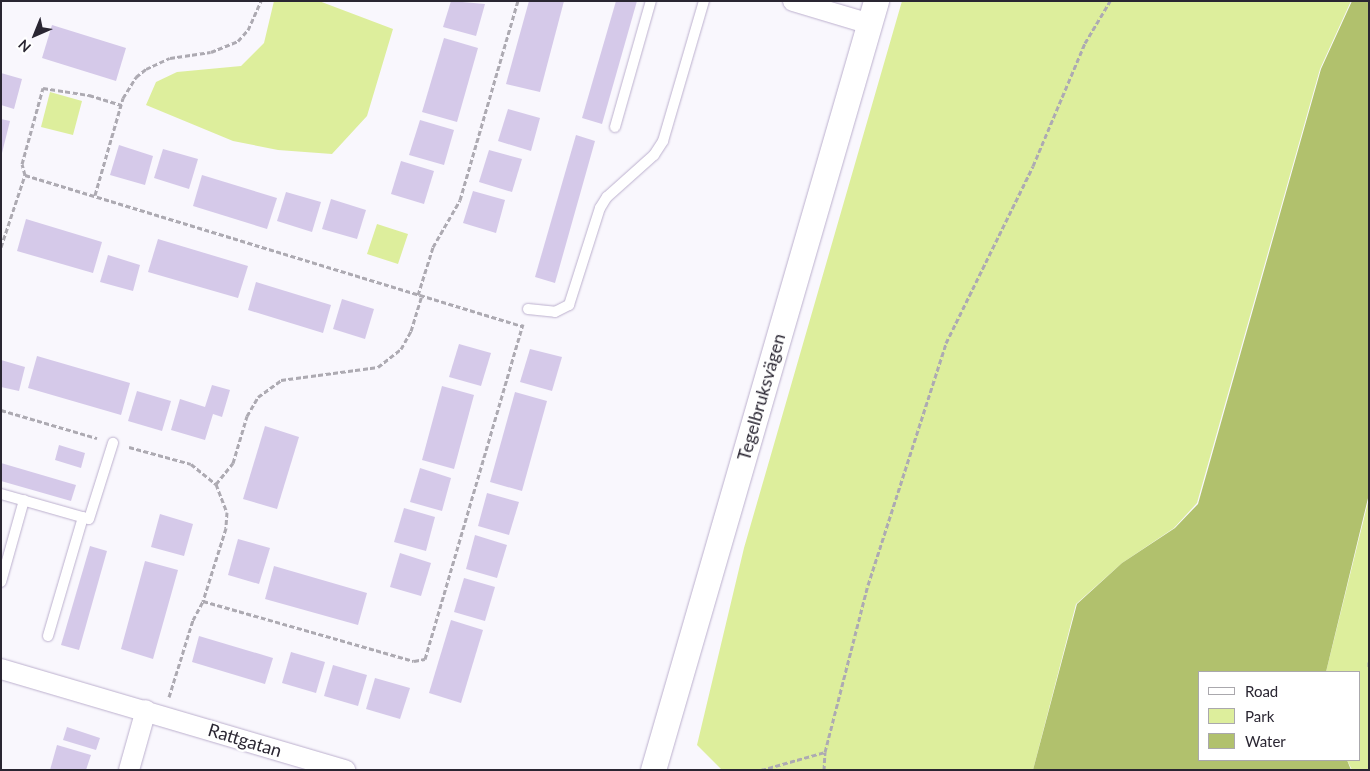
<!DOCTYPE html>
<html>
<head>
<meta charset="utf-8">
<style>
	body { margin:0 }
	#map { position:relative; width:1370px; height:771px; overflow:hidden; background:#f9f7fd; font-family:Lato,sans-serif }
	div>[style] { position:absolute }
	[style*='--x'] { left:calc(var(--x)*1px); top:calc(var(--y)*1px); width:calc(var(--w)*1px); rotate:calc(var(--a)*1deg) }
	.green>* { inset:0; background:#ddee9c }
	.water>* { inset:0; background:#b1c16d }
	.building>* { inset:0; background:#d5c9e9 }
	.path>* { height:3px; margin-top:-1.5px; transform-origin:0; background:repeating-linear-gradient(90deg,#adaab2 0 5px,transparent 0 7.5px) }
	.roads { filter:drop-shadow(0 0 1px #bcb0ce) drop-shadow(0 0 1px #bcb0ce) }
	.service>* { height:10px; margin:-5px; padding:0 5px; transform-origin:5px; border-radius:5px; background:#fff }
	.minor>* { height:20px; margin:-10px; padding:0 10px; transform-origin:10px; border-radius:10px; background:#fff }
	.tertiary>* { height:25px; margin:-12.5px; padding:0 12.5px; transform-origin:12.5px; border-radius:12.5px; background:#fff }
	span { translate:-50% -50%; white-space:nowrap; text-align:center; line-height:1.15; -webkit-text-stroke:5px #fff; paint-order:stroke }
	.street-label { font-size:18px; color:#2a2632 }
	.frame { position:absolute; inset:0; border:2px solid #2a2632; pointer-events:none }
	.legend { position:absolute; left:1198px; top:671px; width:162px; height:90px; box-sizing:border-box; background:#fff; border:1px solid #aaa8ad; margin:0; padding:6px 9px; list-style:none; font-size:15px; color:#2a2632 }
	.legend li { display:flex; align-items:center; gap:10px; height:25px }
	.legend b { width:25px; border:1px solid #aaa8ad }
	.north { position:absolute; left:10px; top:10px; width:50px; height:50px; -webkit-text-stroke:4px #fff; paint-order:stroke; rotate:224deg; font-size:14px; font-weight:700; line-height:20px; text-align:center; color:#2a2632 }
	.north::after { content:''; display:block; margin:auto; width:18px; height:22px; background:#2a2632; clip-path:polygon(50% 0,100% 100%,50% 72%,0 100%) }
</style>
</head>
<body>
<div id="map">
	<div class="green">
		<i style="clip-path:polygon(274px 1px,319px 1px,393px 29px,367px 116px,332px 154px,278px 150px,233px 141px,146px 105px,156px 82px,177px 72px,241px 66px,264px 43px)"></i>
		<i style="clip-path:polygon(902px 1px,1351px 1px,1320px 69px,1197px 503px,1174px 528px,1122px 563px,1076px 604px,1033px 770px,722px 770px,697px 745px,744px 548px)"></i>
		<i style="clip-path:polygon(50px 92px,82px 101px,73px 135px,41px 127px)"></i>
		<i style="clip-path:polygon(377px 224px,408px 234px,398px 264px,367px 254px)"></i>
		<i style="clip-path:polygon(1369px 498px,1369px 770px,1352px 770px,1347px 760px,1359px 760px,1359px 672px,1326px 672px)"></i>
	</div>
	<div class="water">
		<i style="clip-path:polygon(1352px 1px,1369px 1px,1369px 494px,1326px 672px,1199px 672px,1199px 760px,1347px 760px,1351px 770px,1033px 770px,1077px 604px,1122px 563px,1175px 528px,1198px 504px,1321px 69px)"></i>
	</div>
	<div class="building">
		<i style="clip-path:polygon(451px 1px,485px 4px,476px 36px,443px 27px)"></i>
		<i style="clip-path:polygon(529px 1px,564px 1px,540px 92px,506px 84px)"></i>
		<i style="clip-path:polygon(616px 1px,637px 1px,602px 124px,582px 118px)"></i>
		<i style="clip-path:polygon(52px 25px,126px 48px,116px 81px,42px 58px)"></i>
		<i style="clip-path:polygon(444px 38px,478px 48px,457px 122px,422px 112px)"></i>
		<i style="clip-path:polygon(1px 73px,22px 79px,14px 109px,1px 105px)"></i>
		<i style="clip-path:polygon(508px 109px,540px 118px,531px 151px,498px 141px)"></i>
		<i style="clip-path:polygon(1px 119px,10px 121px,2px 153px,1px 152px)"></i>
		<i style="clip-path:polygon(420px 120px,454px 130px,444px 165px,409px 155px)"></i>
		<i style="clip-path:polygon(576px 135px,595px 141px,555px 283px,535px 277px)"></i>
		<i style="clip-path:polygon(119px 145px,153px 156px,145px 185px,110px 175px)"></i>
		<i style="clip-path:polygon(163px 149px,198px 159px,189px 189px,154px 178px)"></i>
		<i style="clip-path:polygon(489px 150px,522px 159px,512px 192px,479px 182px)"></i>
		<i style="clip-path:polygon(401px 161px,434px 171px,424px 204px,391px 194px)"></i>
		<i style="clip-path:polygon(202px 175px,277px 198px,267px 229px,193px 206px)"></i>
		<i style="clip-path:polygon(473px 191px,505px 200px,496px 233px,463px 223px)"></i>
		<i style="clip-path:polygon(286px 192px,321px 202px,312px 232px,277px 221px)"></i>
		<i style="clip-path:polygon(331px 199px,366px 210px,357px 239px,322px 229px)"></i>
		<i style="clip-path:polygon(26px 219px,102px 242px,93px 273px,17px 251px)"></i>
		<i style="clip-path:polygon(158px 239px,248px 266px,238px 298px,148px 272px)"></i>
		<i style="clip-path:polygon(108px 255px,140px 265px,133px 291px,100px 282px)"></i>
		<i style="clip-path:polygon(256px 282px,331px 305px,323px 333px,248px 310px)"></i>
		<i style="clip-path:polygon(342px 299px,374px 309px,365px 339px,333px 329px)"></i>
		<i style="clip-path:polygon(459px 344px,491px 353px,481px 386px,449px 377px)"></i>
		<i style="clip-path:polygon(530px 349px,562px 357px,552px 391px,520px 382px)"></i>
		<i style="clip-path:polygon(37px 356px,130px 383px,121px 415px,28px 388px)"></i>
		<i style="clip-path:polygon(1px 360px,25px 367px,19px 391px,1px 387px)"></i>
		<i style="clip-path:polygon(212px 385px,230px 390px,222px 417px,213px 414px,205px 440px,171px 430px,180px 399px,205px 407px)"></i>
		<i style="clip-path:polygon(442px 386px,474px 395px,454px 469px,422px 460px)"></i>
		<i style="clip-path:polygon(137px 391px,171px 401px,162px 431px,128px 421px)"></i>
		<i style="clip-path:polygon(515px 392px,547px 401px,522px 491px,490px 482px)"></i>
		<i style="clip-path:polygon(265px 426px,299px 437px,277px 509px,243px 499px)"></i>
		<i style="clip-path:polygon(59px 445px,85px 453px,81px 468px,55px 460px)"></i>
		<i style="clip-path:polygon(1px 463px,76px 485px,71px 501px,1px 481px)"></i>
		<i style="clip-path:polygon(420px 468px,451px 478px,442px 511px,410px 502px)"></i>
		<i style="clip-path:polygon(487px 493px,519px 502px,509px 535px,478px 526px)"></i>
		<i style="clip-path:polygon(404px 508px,435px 517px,426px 551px,394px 542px)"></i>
		<i style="clip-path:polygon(160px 514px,193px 524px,184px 556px,151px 547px)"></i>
		<i style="clip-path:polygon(475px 535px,507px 545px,497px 578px,466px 569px)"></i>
		<i style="clip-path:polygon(238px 539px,270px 548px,259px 584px,228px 575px)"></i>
		<i style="clip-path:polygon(90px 546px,107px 551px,79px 650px,61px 645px)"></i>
		<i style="clip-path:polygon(400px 553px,431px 563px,421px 596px,390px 587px)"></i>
		<i style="clip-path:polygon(145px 561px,178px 570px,153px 659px,121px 649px)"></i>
		<i style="clip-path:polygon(274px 566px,367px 593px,358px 625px,265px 599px)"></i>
		<i style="clip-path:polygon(464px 578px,495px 587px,485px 621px,454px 612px)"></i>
		<i style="clip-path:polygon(451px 620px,483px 630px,461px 703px,429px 693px)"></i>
		<i style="clip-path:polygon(199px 636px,273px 658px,265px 684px,192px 662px)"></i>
		<i style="clip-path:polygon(291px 652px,325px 662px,316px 693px,282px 683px)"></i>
		<i style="clip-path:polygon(333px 665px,367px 675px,358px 706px,324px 696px)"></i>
		<i style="clip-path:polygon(375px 678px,410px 688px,400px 719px,366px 709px)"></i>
		<i style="clip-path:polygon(67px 727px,100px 738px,96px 750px,63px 740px)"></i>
		<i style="clip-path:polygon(57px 745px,91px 755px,86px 770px,50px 770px)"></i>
	</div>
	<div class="path">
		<i style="--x:25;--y:175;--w:519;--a:16.9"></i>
		<i style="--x:95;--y:195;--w:101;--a:-73.9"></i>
		<i style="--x:123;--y:98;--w:25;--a:-58"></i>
		<i style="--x:136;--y:77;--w:13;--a:-39"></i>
		<i style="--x:146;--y:69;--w:26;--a:-25"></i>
		<i style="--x:170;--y:58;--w:41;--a:-8.3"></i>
		<i style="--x:211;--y:52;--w:29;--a:-22"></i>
		<i style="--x:238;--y:41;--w:15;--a:-48"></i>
		<i style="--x:248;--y:30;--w:32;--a:-66"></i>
		<i style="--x:1;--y:247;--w:76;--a:-71.6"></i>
		<i style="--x:25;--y:175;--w:11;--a:-105"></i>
		<i style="--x:22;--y:164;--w:79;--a:-74.6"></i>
		<i style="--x:43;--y:88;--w:47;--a:8.7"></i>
		<i style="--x:89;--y:95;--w:34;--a:17"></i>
		<i style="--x:418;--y:295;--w:50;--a:-72.6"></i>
		<i style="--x:433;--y:247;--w:54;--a:-60.1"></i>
		<i style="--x:460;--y:200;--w:207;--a:-73.8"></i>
		<i style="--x:1;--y:410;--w:100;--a:16.3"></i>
		<i style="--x:129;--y:447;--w:64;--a:15.3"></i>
		<i style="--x:191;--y:464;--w:32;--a:39"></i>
		<i style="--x:216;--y:484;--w:30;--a:69"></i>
		<i style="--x:227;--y:512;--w:16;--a:94"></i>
		<i style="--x:226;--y:528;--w:77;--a:107.5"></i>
		<i style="--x:203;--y:601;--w:219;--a:15.9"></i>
		<i style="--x:414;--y:661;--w:11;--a:-10"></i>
		<i style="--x:425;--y:659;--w:349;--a:-73.7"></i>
		<i style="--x:216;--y:484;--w:27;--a:-51"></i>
		<i style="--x:233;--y:463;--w:49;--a:-73.4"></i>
		<i style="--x:247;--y:416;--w:22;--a:-60"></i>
		<i style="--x:258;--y:397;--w:29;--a:-36"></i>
		<i style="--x:281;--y:380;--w:98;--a:-7.6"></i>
		<i style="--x:378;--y:367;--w:29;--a:-38"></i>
		<i style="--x:401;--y:349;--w:21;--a:-61"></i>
		<i style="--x:411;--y:331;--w:37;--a:-73"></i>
		<i style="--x:1369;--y:662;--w:7;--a:90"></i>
		<i style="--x:169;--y:697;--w:81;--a:-72.7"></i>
		<i style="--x:193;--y:620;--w:21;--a:-62"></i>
		<i style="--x:761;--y:770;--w:66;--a:-15.7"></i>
		<i style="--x:824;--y:770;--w:18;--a:-87"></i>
		<i style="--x:825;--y:752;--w:172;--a:-75.6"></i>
		<i style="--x:868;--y:585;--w:254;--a:-72.1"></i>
		<i style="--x:946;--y:343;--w:197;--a:-63.8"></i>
		<i style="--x:1033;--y:166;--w:134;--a:-67.1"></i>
		<i style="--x:1085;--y:43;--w:49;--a:-59.2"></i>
	</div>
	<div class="roads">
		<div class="service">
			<i style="--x:615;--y:127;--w:131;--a:-74.1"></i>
			<i style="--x:528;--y:309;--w:27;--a:6"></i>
			<i style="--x:555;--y:312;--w:16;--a:-27"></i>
			<i style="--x:569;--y:305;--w:102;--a:-72.3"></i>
			<i style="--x:600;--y:208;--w:13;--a:-58"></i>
			<i style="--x:607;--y:197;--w:63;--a:-41.8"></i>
			<i style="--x:654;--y:155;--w:17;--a:-57"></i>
			<i style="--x:663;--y:141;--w:146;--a:-73.7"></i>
			<i style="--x:1;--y:494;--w:91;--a:15.9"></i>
			<i style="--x:89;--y:519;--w:80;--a:-72.5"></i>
			<i style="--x:1;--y:582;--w:85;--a:-74.3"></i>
			<i style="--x:48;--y:636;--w:124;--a:-73.6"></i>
		</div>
		<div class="minor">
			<i style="--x:793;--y:1;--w:80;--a:16.6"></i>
			<i style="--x:1;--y:669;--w:359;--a:16.4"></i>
			<i style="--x:129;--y:770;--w:62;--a:-74.2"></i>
		</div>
		<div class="tertiary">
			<i style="--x:653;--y:770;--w:801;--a:-73.83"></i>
		</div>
	</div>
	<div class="street-label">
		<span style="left:761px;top:397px;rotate:-74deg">Tegelbruksvägen</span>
		<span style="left:245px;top:740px;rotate:17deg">Rattgatan</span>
	</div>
	<div class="frame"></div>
	<ul class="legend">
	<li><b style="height:6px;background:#fff"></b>Road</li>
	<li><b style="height:14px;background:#ddee9c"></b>Park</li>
	<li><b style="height:14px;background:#b1c16d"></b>Water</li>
	</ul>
	<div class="north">N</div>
</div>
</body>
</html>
